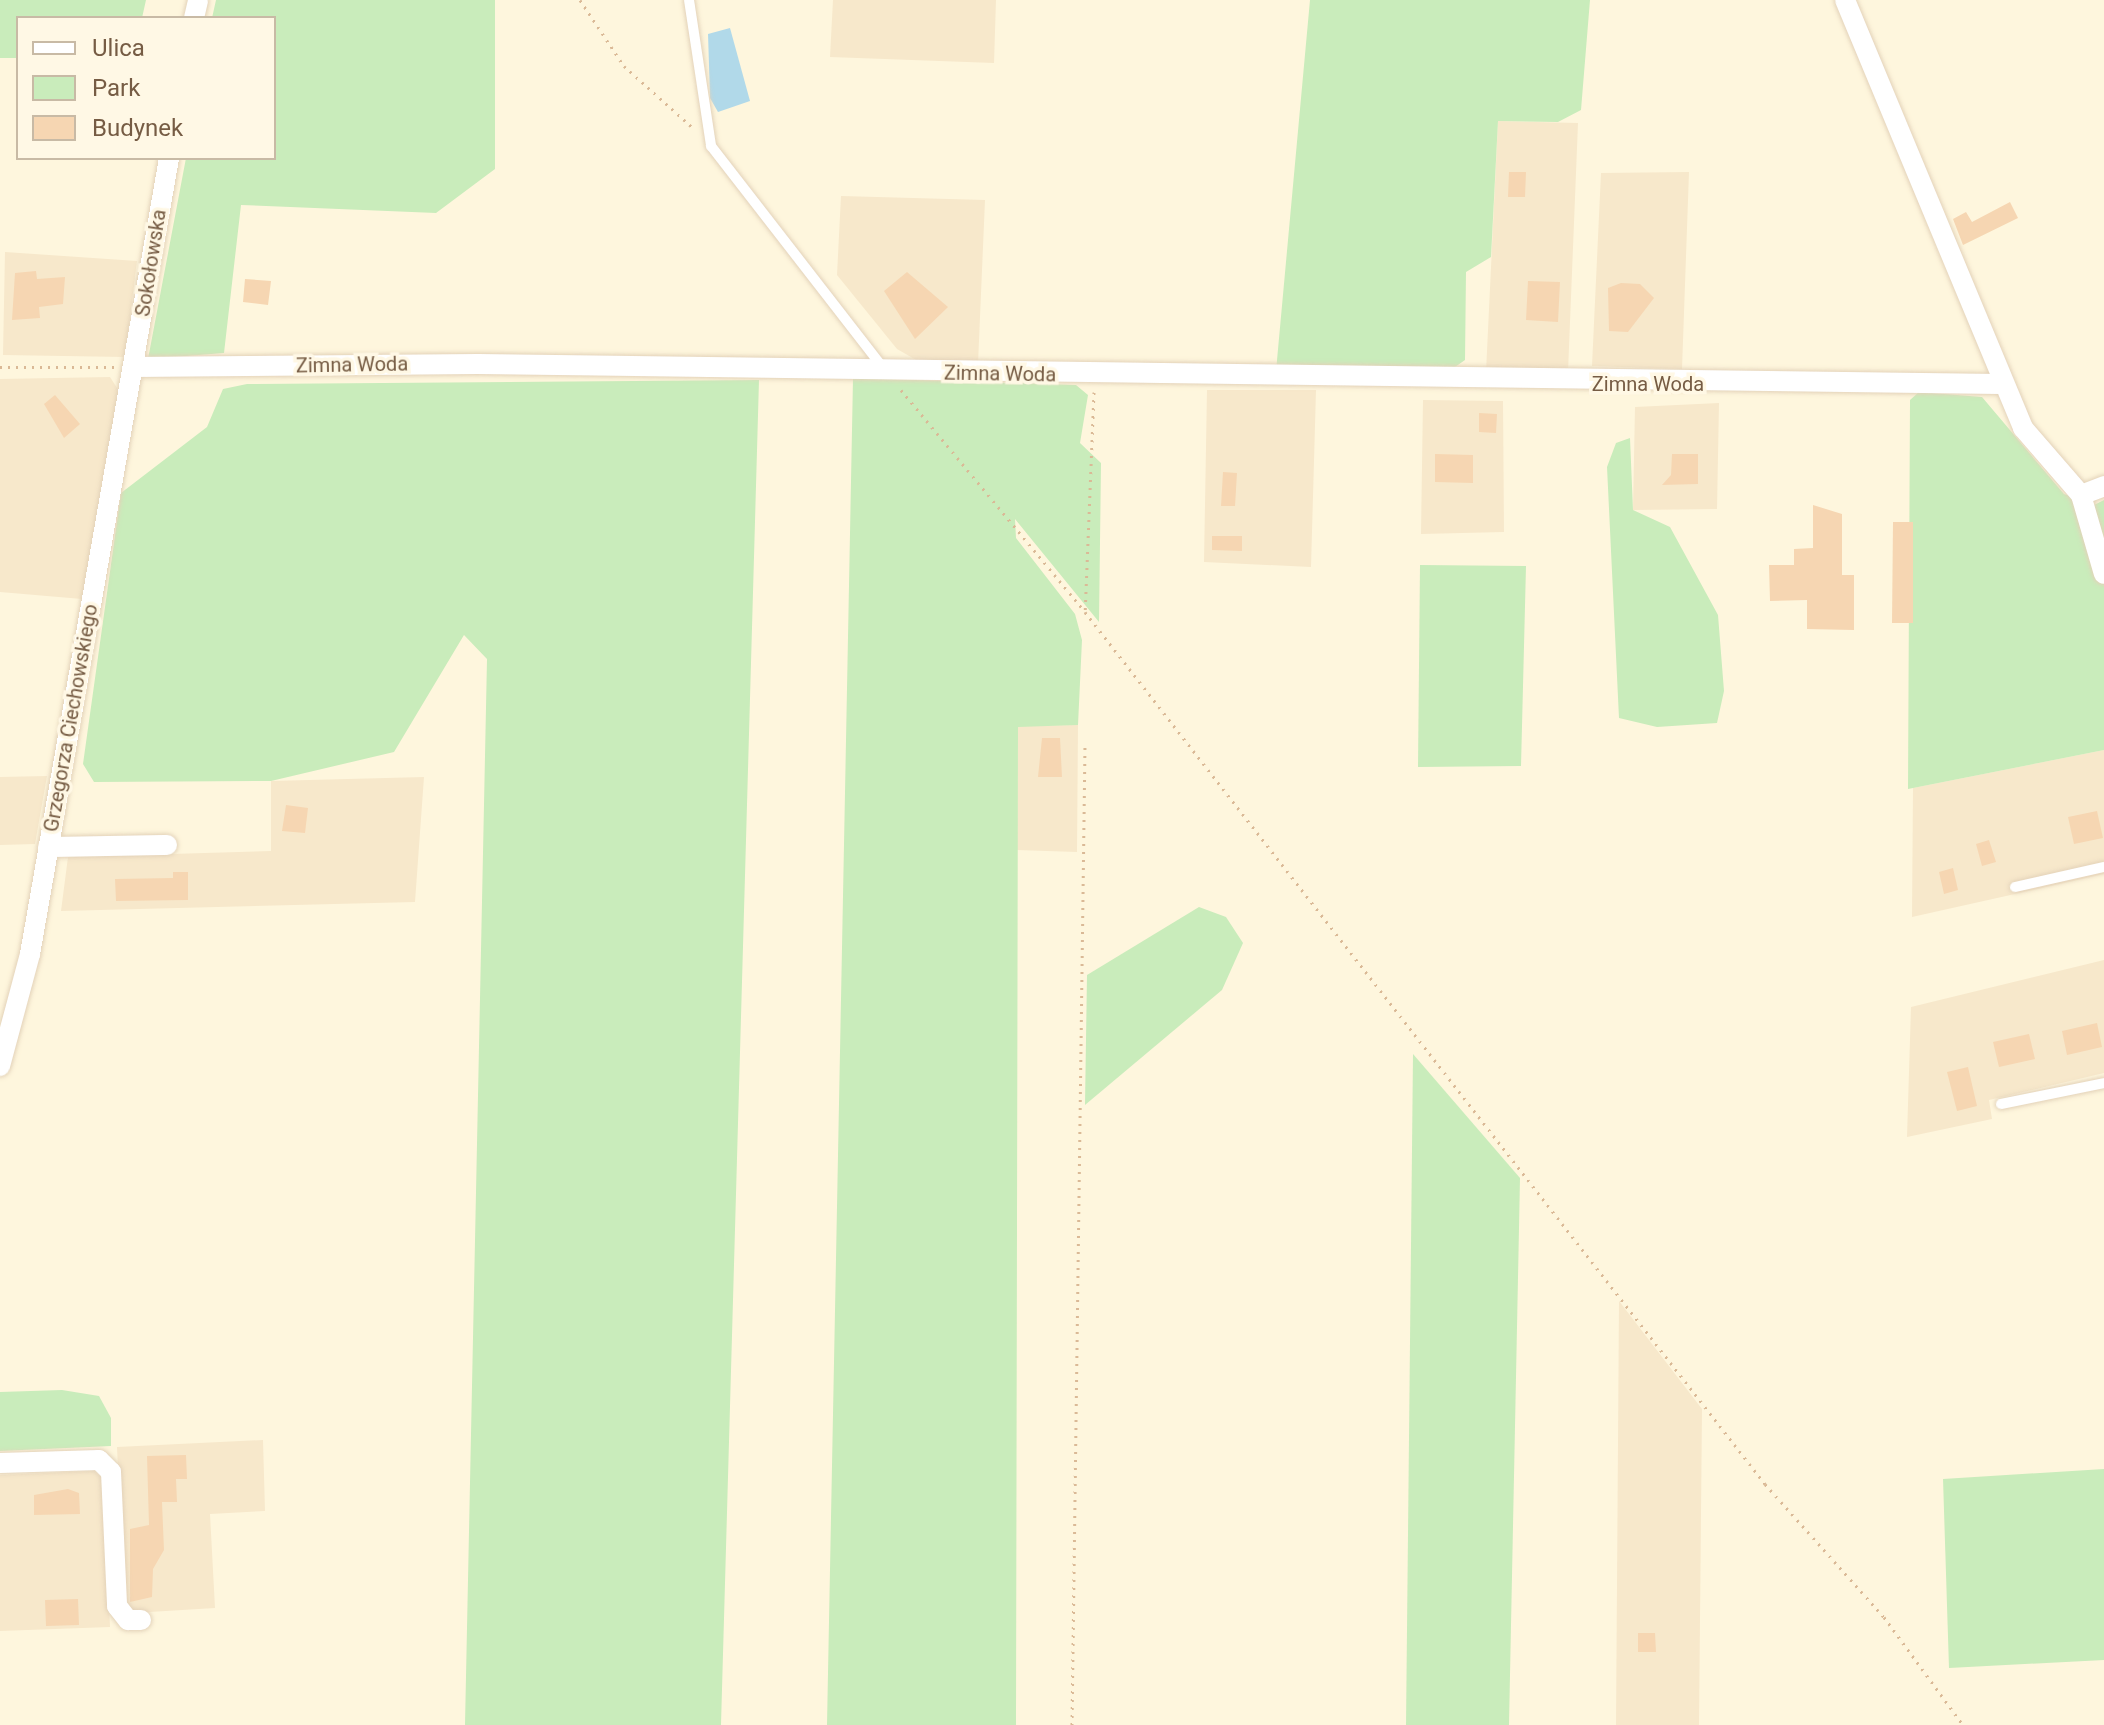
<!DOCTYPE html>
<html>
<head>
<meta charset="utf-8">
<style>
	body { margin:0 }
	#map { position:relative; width:2104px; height:1725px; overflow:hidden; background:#fef6dd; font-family:Roboto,sans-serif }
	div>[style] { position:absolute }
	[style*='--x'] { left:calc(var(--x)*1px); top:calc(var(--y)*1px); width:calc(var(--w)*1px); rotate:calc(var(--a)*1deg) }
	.residential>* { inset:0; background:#f7e8cb }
	.green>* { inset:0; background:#c9ecbb }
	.water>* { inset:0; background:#b1d9e9 }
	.building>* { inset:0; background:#f6d6b2 }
	.path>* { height:3px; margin-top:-1.5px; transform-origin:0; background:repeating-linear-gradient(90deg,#dab996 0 2px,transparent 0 8px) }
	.roads { filter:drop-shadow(0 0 2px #e3d2b9) drop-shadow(0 0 2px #e3d2b9) }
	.service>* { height:10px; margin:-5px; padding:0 5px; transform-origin:5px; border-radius:5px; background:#fff }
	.minor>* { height:20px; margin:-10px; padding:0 10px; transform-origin:10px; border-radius:10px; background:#fff }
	span { translate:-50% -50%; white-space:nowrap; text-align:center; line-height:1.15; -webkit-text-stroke:7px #fff8e5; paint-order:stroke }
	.street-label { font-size:20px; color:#765c44 }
	.legend { position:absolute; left:16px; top:16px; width:260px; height:144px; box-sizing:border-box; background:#fff8e5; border:2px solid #c8baa5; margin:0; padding:10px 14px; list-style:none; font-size:24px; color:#765c44 }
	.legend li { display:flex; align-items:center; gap:16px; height:40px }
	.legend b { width:40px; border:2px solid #c8baa5 }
</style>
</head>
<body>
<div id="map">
	<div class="residential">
		<i style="clip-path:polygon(833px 0,996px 0,994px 63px,830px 57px)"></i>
		<i style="clip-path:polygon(1498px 121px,1578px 123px,1568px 372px,1486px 372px)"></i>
		<i style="clip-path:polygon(1689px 172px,1682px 369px,1592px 366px,1601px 173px)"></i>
		<i style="clip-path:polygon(841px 196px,985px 200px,978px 364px,918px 361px,897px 349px,837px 275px)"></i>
		<i style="clip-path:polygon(5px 252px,137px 261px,125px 357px,3px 355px)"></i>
		<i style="clip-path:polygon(110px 377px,119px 391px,82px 599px,0 592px,0 379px)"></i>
		<i style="clip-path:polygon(1207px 390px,1316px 390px,1311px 567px,1204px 562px)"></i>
		<i style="clip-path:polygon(1423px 400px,1503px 401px,1504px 532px,1421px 534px)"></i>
		<i style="clip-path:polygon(1719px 403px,1717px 509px,1633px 510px,1635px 407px)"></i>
		<i style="clip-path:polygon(1078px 725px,1077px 852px,1017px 850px,1018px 726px)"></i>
		<i style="clip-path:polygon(2104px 750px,2104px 874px,1912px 917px,1913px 788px)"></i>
		<i style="clip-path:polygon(47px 776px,35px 844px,0 845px,0 777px)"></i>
		<i style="clip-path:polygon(424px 777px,415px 902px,61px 911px,68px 857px,271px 851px,271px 781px)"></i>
		<i style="clip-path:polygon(2104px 960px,2104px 1073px,1989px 1100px,1992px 1119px,1907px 1137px,1911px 1007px)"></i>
		<i style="clip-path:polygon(1619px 1301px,1702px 1409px,1699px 1725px,1616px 1725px)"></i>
		<i style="clip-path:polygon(263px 1440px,265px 1511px,210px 1514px,215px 1608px,133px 1613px,124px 1605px,117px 1447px)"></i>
		<i style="clip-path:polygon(94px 1471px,103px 1479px,110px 1627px,0 1631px,0 1475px)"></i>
	</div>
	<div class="green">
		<i style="clip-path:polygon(0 0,146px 0,142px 18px,18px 18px,18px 58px,0 58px)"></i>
		<i style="clip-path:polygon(216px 0,495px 0,495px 169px,436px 213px,241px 205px,224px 353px,148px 359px,186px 158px,274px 158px,274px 18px,212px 18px)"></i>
		<i style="clip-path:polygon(1310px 0,1590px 0,1581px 110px,1558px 122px,1498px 121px,1491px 257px,1466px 272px,1465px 360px,1448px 372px,1276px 371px)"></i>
		<i style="clip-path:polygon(853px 378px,1076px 385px,1088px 395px,1080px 443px,1101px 463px,1099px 622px,1015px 519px,1016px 538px,1075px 614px,1082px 640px,1078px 725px,1018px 727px,1016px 1725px,827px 1725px)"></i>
		<i style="clip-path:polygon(759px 380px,721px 1725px,465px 1725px,487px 659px,464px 635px,394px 752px,271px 781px,94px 782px,83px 764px,121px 493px,207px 427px,223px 389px,247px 384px)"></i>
		<i style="clip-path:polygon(1919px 392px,1982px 397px,2064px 494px,2094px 505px,2104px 500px,2104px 750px,1908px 789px,1910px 400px)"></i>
		<i style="clip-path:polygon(1630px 438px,1633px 510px,1670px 527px,1718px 615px,1724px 691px,1717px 723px,1657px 727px,1619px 718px,1607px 467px,1616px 443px)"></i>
		<i style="clip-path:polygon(1420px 565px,1526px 566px,1521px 766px,1418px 767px)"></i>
		<i style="clip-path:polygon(1199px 907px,1226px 917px,1243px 943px,1222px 990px,1085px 1105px,1087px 975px)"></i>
		<i style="clip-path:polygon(1413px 1054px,1520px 1178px,1509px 1725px,1406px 1725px)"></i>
		<i style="clip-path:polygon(62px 1390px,99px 1396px,111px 1418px,111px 1446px,0 1451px,0 1392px)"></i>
		<i style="clip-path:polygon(2104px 1469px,2104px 1660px,1949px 1668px,1943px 1479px)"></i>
	</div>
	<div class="water">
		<i style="clip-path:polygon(730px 28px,750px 101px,718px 112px,710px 98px,708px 34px)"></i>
	</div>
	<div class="building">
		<i style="clip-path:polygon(1509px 172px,1526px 172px,1525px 197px,1508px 197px)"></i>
		<i style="clip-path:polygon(2010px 202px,2018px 218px,1963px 245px,1953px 219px,1966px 212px,1972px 222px)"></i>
		<i style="clip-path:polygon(36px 271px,37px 279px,65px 277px,63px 304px,39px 307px,40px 318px,12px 320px,15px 273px)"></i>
		<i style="clip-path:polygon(907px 272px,948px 307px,915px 339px,884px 291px)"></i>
		<i style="clip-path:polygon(245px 279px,271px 281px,268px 305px,243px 302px)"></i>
		<i style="clip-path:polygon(1528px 281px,1560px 282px,1558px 322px,1526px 320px)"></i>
		<i style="clip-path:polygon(1621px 283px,1640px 284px,1654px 298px,1628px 332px,1609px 331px,1608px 288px)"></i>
		<i style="clip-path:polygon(55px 395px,80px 424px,64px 438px,44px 404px)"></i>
		<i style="clip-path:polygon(1479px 413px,1497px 414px,1496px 433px,1479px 432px)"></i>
		<i style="clip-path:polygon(1435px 454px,1473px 455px,1473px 483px,1435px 482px)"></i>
		<i style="clip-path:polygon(1672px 454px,1698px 454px,1698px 484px,1662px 485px,1671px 475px)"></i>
		<i style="clip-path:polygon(1223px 472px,1237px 473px,1235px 506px,1221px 506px)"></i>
		<i style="clip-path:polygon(1813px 505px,1842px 514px,1842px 575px,1854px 575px,1854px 630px,1807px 629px,1807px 600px,1770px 601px,1769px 565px,1794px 565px,1794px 549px,1813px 548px)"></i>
		<i style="clip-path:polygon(1893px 522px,1913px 522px,1913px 623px,1892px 623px)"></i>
		<i style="clip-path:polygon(1212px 536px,1242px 536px,1242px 551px,1212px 550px)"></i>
		<i style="clip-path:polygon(1042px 738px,1060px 738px,1062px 777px,1038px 777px)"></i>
		<i style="clip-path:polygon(286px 805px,308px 808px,305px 833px,282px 831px)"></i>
		<i style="clip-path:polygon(2097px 811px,2103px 838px,2074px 844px,2068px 817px)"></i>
		<i style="clip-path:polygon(1989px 840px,1996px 862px,1982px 866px,1976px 844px)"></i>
		<i style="clip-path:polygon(1953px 868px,1958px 890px,1944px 894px,1939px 872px)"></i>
		<i style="clip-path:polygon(173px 872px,188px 872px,188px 900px,116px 901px,115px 879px,173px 878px)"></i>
		<i style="clip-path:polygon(2097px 1023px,2102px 1047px,2067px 1055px,2062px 1031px)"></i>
		<i style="clip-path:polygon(2029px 1034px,2035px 1059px,1999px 1067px,1993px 1042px)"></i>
		<i style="clip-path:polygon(1968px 1067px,1977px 1106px,1957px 1111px,1947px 1072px)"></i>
		<i style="clip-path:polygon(186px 1455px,187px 1479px,176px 1479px,177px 1502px,162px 1502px,164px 1550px,153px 1569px,152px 1597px,130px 1602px,130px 1529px,149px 1525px,147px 1456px)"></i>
		<i style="clip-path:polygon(68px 1489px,79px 1493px,80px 1514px,34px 1515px,34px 1495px)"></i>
		<i style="clip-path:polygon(78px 1599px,79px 1625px,46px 1626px,45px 1600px)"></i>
		<i style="clip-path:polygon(1638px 1633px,1655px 1633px,1656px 1652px,1638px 1652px)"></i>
	</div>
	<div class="path">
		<i style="--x:580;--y:0;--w:79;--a:56.3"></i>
		<i style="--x:624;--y:66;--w:93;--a:41.9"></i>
		<i style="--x:0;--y:367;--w:114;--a:0"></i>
		<i style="--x:901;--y:390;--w:288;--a:50.3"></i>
		<i style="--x:1094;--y:392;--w:220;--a:92.3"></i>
		<i style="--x:1085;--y:612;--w:1106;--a:52.05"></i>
		<i style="--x:1765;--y:1484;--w:178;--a:48.2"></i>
		<i style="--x:1884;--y:1617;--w:134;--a:53.8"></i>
		<i style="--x:1072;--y:1725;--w:982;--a:-89.24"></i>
	</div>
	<div class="roads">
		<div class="service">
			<i style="--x:689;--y:0;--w:148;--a:81.4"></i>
			<i style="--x:711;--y:146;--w:282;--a:52.2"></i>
			<i style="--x:2015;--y:887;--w:91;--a:-12.7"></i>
			<i style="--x:2001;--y:1104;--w:105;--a:-11.5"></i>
		</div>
		<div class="minor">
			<i style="--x:1845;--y:0;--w:464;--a:67.4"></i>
			<i style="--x:2023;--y:428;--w:89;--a:49.1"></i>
			<i style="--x:2081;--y:495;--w:25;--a:-21"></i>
			<i style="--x:194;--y:18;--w:18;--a:-77"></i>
			<i style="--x:134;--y:367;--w:344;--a:-0.5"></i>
			<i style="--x:478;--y:364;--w:1522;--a:0.75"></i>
			<i style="--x:2081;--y:495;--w:82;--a:73.8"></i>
			<i style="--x:48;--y:847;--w:119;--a:-1"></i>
			<i style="--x:0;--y:1066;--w:116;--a:-75"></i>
			<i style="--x:30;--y:954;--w:808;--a:-80.09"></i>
			<i style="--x:0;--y:1463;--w:99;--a:-1.7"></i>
			<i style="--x:99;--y:1460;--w:17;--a:45"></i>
			<i style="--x:111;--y:1472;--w:134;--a:87.4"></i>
			<i style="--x:117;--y:1606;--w:18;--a:52"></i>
			<i style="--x:128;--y:1620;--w:13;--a:0"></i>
		</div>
	</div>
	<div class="street-label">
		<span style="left:151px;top:263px;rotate:-81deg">Sokołowska</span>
		<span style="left:352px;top:365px;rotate:-1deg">Zimna Woda</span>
		<span style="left:1000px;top:374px;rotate:1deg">Zimna Woda</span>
		<span style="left:1648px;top:384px">Zimna Woda</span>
		<span style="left:71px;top:718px;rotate:-80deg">Grzegorza Ciechowskiego</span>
	</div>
	<ul class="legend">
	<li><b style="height:10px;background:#fff"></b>Ulica</li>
	<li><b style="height:22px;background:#c9ecbb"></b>Park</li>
	<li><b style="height:22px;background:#f6d6b2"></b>Budynek</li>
	</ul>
</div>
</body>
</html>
